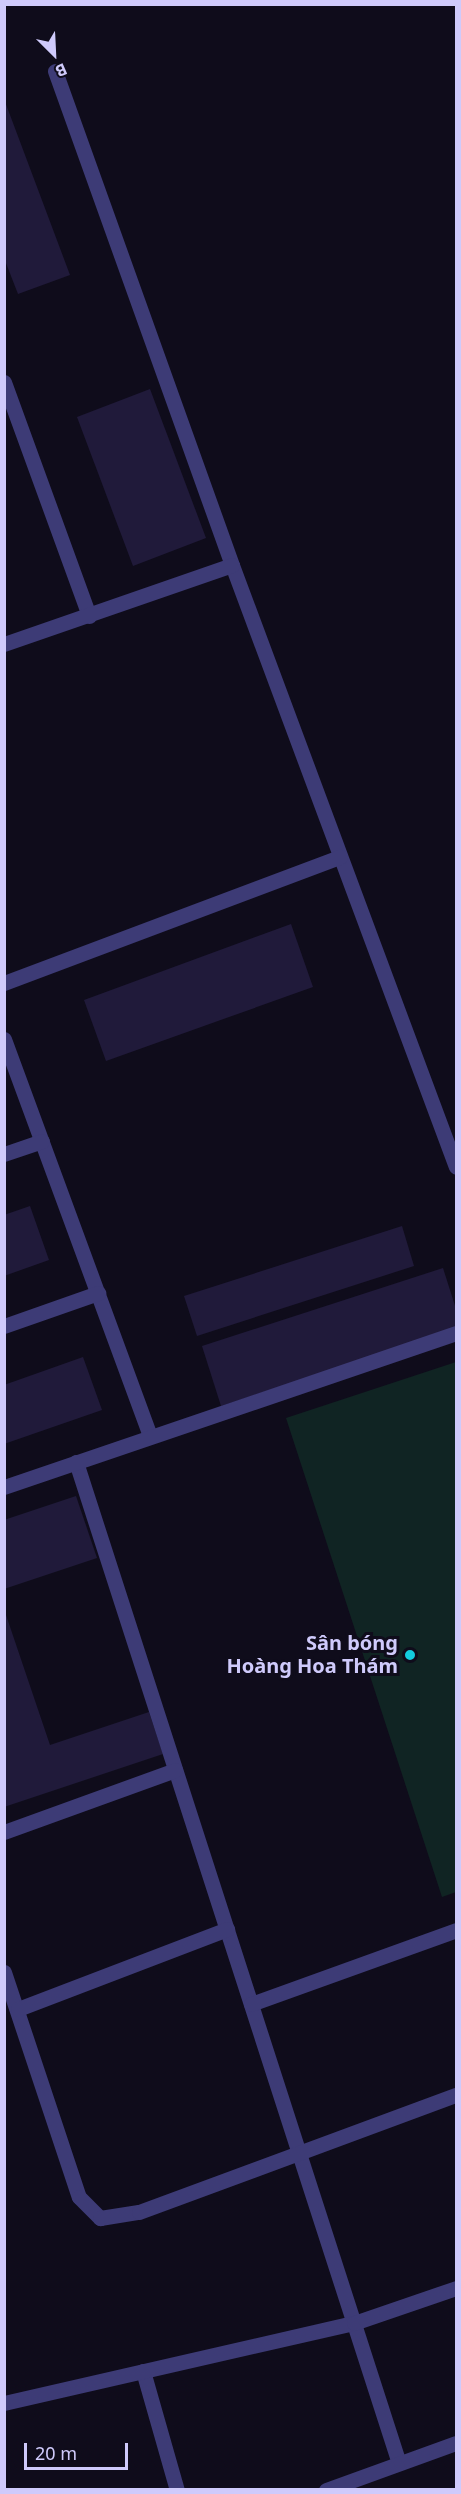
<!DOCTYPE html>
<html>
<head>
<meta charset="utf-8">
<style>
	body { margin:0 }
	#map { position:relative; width:461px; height:2494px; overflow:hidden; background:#0f0c1b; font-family:"Noto Sans",sans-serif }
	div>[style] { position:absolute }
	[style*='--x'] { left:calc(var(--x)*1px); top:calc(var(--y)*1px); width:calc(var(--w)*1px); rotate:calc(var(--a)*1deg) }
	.green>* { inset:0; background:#102423 }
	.building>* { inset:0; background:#201a3a }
	.lane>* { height:15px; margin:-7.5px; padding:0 7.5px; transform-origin:7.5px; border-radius:7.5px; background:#3d3b76 }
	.dots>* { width:16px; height:16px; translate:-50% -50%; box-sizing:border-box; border:3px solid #0f0c1b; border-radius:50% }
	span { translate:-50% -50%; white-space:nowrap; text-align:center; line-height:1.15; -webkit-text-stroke:6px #0f0c1b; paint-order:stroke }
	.poi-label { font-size:20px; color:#cfcafb; font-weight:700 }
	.right { translate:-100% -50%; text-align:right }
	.frame { position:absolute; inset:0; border:6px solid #cfcafb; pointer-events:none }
	.north { position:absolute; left:24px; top:24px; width:60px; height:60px; -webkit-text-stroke:4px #0f0c1b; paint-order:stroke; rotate:156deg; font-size:16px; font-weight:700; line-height:24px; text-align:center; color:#cfcafb }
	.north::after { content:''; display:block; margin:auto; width:21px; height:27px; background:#cfcafb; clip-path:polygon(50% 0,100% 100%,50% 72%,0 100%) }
	.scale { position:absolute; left:24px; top:2443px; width:104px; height:27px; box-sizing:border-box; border:3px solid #cfcafb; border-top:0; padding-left:8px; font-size:18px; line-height:21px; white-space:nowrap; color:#cfcafb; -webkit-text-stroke:4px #0f0c1b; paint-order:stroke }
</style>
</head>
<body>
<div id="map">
	<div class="green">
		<i style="clip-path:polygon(456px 1362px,456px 1892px,442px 1897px,286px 1418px)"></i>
	</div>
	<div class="building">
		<i style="clip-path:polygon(4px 99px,70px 275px,18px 294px,4px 258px)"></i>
		<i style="clip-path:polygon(150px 389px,206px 538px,133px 566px,77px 417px)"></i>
		<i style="clip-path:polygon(291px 924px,313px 987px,106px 1061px,84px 1000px)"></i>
		<i style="clip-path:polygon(30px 1206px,49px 1260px,4px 1276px,4px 1215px)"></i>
		<i style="clip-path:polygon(402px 1226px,414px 1266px,197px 1336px,184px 1296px)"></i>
		<i style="clip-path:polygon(443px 1268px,456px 1309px,456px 1329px,221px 1406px,202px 1346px)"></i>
		<i style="clip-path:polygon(83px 1357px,102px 1410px,4px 1444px,4px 1385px)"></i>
		<i style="clip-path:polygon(76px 1496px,97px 1558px,4px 1589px,4px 1520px)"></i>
		<i style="clip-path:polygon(5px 1612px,50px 1745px,149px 1712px,163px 1754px,4px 1807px)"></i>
	</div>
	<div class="lane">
		<i style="--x:55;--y:71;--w:525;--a:70.29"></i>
		<i style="--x:232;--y:565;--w:642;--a:69.59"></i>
		<i style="--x:4;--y:382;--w:249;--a:70"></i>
		<i style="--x:4;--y:644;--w:241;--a:-19.1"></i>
		<i style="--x:4;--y:983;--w:359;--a:-20.6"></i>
		<i style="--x:4;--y:1039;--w:423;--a:69.8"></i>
		<i style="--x:4;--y:1154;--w:40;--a:-18.9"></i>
		<i style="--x:4;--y:1326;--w:100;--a:-19.3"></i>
		<i style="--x:76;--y:1462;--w:1052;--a:72.12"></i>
		<i style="--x:4;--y:1487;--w:478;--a:-18.8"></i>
		<i style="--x:4;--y:1832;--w:182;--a:-19.9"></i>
		<i style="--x:4;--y:1972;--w:237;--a:71.6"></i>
		<i style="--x:79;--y:2197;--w:30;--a:45"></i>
		<i style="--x:100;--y:2218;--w:39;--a:-9"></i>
		<i style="--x:139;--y:2212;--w:338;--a:-20.3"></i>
		<i style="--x:251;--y:2004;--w:218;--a:-19.8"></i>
		<i style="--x:18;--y:2009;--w:224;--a:-20.9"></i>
		<i style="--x:143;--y:2371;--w:124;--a:74.1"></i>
		<i style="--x:4;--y:2403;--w:359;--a:-12.9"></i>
		<i style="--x:354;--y:2323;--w:108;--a:-18.9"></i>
		<i style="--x:326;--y:2490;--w:138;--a:-19.9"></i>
	</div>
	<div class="dots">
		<i style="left:410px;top:1655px;background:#13ccde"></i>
	</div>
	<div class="poi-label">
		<span class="right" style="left:398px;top:1654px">Sân bóng<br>Hoàng Hoa Thám</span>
	</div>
	<div class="frame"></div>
	<div class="north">B</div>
	<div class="scale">20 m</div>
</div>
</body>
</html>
